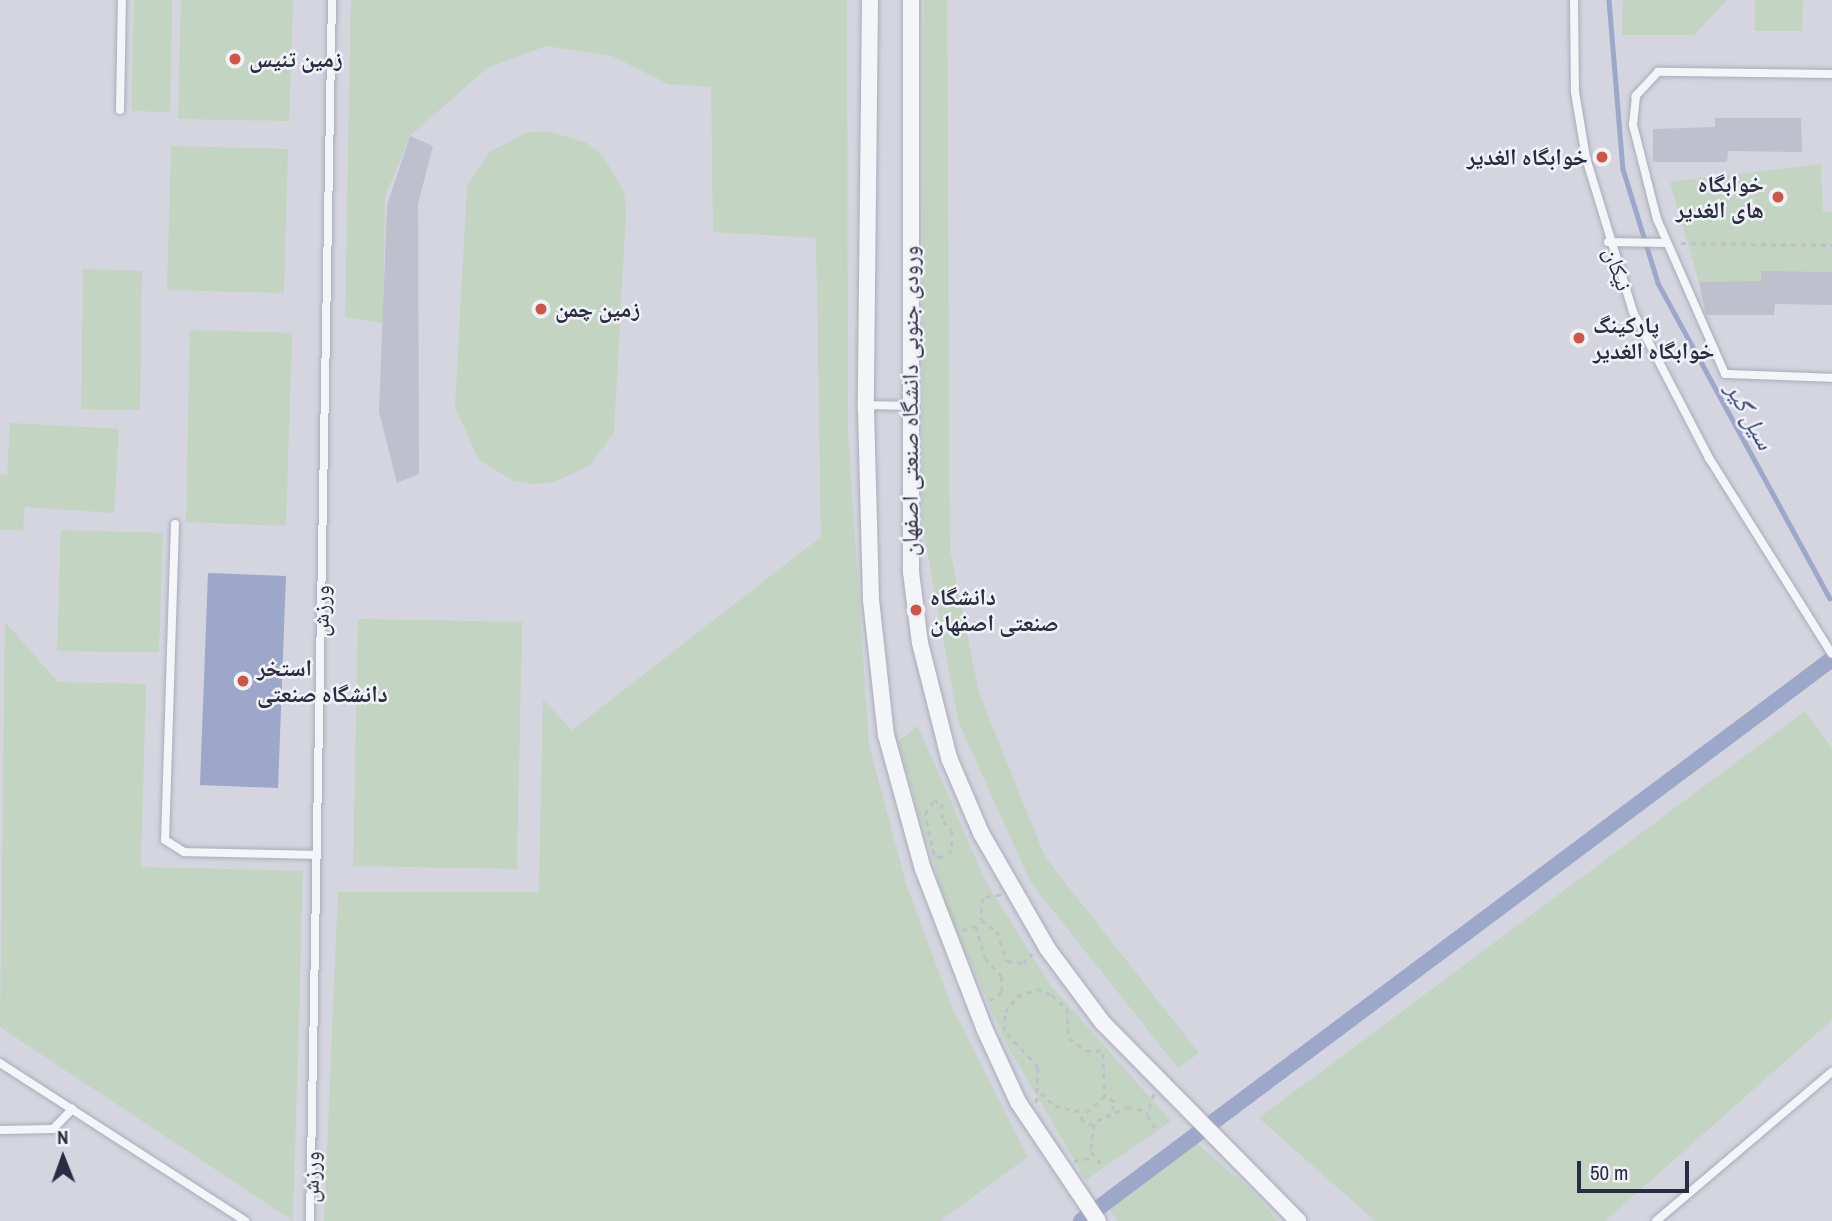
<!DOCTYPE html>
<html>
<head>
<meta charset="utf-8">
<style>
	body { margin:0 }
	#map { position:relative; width:1832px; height:1221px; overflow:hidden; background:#e1e3ea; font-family:"Archivo Narrow","Noto Naskh Arabic",sans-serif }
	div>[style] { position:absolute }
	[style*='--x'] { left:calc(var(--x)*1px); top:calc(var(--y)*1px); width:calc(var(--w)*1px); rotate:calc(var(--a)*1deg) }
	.built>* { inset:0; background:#d4d5df }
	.green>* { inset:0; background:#c3d4c3 }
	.water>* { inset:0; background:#9da7ca }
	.stream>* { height:4.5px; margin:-2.25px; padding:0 2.25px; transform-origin:2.25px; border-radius:2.25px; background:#9da7ca }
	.canal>* { height:16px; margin:-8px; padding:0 8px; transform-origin:8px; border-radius:8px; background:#9da7ca }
	.building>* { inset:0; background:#bfc0cd }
	.path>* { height:2.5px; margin-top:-1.25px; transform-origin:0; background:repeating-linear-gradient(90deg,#bfc1c9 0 5px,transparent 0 10px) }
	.roads { filter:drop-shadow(0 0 2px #aaacb8) drop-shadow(0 0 2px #aaacb8) }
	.service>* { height:8px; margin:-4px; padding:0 4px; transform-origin:4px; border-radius:4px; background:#f4f5f8 }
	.minor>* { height:16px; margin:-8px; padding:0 8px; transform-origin:8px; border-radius:8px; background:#f4f5f8 }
	.dots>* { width:19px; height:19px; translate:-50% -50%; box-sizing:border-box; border:4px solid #f1f2f7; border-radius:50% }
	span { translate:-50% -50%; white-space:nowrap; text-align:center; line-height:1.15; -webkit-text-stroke:5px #f1f2f7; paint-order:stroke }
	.poi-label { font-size:23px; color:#2a2c42; font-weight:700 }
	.left { translate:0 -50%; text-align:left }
	.right { translate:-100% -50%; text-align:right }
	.street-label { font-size:23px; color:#2a2c42 }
	.water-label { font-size:24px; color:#334076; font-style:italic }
	.north { position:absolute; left:28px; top:1123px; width:70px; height:70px; -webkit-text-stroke:5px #f1f2f7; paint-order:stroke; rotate:359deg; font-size:19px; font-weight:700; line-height:28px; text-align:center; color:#2a2c42 }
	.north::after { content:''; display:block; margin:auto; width:24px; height:32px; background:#2a2c42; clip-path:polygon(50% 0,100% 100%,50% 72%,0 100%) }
	.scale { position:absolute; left:1577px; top:1161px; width:112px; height:32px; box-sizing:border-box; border:4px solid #2a2c42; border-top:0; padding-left:9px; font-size:21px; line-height:24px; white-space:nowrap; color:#2a2c42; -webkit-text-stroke:5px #f1f2f7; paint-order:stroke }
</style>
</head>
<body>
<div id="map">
	<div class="built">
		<i style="clip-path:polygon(0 0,1832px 0,1832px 1221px,0 1221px)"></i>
	</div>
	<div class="green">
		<i style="clip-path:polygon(134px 0,172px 0,170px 112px,131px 111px)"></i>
		<i style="clip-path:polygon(181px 0,293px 0,289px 121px,178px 119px)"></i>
		<i style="clip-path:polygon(351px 0,847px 0,848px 434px,869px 745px,906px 884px,951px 1005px,1028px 1157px,940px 1221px,324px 1221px,338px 892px,539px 892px,543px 700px,572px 730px,821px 537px,816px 238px,713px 232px,711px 87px,668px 84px,612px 56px,546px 46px,487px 68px,410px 136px,385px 197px,383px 323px,345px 317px)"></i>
		<i style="clip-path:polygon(924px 0,947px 0,950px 550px,979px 693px,1045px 857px,1199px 1053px,1178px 1068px,1031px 883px,958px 721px,922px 522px)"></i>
		<i style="clip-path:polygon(1623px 0,1727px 0,1694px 35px,1622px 35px)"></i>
		<i style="clip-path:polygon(1755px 0,1803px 0,1802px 31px,1755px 31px)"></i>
		<i style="clip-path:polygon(547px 131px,587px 143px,603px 156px,624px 192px,626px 212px,614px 432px,590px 465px,554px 482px,534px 484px,514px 481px,479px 460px,455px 407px,467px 186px,490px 152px,526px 133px)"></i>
		<i style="clip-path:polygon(171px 146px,288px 149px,284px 293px,167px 290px)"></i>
		<i style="clip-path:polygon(1821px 164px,1823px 211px,1832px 212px,1832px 300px,1699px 282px,1670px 182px)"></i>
		<i style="clip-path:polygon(83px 269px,142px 271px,140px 410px,81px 409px)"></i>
		<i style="clip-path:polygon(190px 330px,292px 333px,286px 526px,186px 522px)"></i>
		<i style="clip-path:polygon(10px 423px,119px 429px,114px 513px,25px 507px,23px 531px,0 529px,0 475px,7px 475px)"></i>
		<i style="clip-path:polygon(61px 530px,163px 533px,159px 652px,57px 651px)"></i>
		<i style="clip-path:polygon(358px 619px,522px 622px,517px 869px,353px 866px)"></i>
		<i style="clip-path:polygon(5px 622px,58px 682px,146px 684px,141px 867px,303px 871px,293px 1221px,0 1027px)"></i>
		<i style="clip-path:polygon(1805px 711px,1832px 748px,1832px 1020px,1605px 1221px,1375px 1221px,1259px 1118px)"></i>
		<i style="clip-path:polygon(918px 726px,986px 882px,1051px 986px,1171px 1121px,1086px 1180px,1007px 1045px,947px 909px,898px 741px)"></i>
		<i style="clip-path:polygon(1196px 1143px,1250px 1189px,1278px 1221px,1118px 1221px,1109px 1209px)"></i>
	</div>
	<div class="water">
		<i style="clip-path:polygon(208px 573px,286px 576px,278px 788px,200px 785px)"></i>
	</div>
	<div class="stream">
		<i style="--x:1609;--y:0;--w:170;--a:85.3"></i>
		<i style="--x:1623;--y:169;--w:119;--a:72.9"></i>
		<i style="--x:1658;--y:283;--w:359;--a:61.4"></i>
	</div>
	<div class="canal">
		<i style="--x:1081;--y:1221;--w:938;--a:-36.81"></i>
	</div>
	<div class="building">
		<i style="clip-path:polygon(1715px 118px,1801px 118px,1802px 152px,1728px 151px,1727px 162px,1653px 162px,1653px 129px,1715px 127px)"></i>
		<i style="clip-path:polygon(410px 136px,433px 146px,418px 204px,419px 474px,397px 483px,379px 412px,387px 205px)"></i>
		<i style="clip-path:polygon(1761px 271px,1832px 272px,1832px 305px,1775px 304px,1774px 315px,1706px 315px,1699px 282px,1761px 281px)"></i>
	</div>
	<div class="path">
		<i style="--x:1681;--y:243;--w:151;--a:0.8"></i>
		<i style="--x:934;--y:800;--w:9;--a:27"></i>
		<i style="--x:942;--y:804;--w:17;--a:87"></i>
		<i style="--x:943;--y:821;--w:13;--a:48"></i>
		<i style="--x:952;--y:831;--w:20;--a:90"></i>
		<i style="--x:952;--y:851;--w:13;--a:148"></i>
		<i style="--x:941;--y:858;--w:8;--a:-157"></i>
		<i style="--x:934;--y:855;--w:42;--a:-102.4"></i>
		<i style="--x:925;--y:814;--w:17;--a:-57"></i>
		<i style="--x:1001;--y:895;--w:18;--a:171"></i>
		<i style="--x:983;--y:898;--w:22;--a:95"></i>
		<i style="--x:981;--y:920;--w:19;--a:35"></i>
		<i style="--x:997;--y:931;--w:32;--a:72"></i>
		<i style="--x:1007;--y:961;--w:16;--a:7"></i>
		<i style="--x:1023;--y:963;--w:13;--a:-45"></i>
		<i style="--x:962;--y:930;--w:15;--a:-16"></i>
		<i style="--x:976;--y:926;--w:33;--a:74"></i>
		<i style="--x:985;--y:958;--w:25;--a:48"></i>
		<i style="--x:1002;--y:977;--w:16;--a:90"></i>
		<i style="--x:1002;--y:993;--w:14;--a:146"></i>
		<i style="--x:1103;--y:1054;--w:42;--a:87.3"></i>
		<i style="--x:1041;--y:1093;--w:19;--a:43"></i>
		<i style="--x:1055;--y:1106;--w:27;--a:13"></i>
		<i style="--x:1154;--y:1094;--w:22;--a:108"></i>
		<i style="--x:1147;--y:1115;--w:17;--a:57"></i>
		<i style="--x:1036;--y:1103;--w:36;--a:-87"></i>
		<i style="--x:1038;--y:1067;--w:50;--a:-133.4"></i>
		<i style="--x:1004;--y:1031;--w:19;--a:-87"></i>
		<i style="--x:1005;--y:1012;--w:20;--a:-53"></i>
		<i style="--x:1017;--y:996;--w:21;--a:-19"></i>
		<i style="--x:1037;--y:989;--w:16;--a:22"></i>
		<i style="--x:1052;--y:995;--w:21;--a:43"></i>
		<i style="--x:1067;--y:1009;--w:29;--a:86"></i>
		<i style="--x:1069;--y:1038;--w:21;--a:37"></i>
		<i style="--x:1086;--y:1051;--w:21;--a:-3"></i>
		<i style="--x:1112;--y:1111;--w:9;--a:-77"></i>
		<i style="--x:1114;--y:1102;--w:11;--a:-146"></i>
		<i style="--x:1105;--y:1096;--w:33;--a:137"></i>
		<i style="--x:1081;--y:1118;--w:10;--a:45"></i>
		<i style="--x:1088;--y:1125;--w:43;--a:-24.8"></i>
		<i style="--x:1127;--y:1107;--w:20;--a:11"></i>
		<i style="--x:1094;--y:1124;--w:28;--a:96"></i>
		<i style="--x:1091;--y:1152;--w:18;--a:49"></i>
		<i style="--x:1074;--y:1161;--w:20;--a:-11"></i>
	</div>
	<div class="roads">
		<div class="service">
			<i style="--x:1574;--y:0;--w:92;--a:89.4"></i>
			<i style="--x:1575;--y:92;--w:67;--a:80.5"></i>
			<i style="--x:1586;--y:158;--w:161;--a:73"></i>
			<i style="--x:1633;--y:312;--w:165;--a:62.5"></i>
			<i style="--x:1709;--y:458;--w:231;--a:57.9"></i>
			<i style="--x:1832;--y:74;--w:174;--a:-179.3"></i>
			<i style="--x:1658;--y:72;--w:33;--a:133"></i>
			<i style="--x:1636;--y:96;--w:29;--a:96"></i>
			<i style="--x:1633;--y:125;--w:97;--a:75.7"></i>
			<i style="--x:1657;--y:219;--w:169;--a:66.3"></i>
			<i style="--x:1725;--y:374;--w:107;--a:2.1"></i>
			<i style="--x:120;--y:110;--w:110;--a:-89"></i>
			<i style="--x:1608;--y:242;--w:59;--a:1"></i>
			<i style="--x:866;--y:405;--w:43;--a:1.3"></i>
			<i style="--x:175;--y:524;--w:316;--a:91.8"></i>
			<i style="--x:165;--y:840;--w:22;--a:32"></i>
			<i style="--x:184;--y:852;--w:133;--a:1.3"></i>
			<i style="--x:0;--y:1063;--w:292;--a:32.8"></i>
			<i style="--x:0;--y:1130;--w:53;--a:-1.1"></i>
			<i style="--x:53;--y:1129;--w:28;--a:-46"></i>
			<i style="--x:310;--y:1221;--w:1221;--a:-88.97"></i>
			<i style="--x:1656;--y:1221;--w:231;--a:-40.3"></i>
		</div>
		<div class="minor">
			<i style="--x:870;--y:0;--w:409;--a:90.6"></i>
			<i style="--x:866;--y:409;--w:191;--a:88.5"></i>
			<i style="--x:871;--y:600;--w:136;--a:83.7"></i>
			<i style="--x:886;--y:735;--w:139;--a:74.6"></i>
			<i style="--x:923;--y:869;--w:170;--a:69"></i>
			<i style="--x:984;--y:1028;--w:81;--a:65.3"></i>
			<i style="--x:1018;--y:1102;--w:143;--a:56.1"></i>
			<i style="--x:911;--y:0;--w:572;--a:90"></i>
			<i style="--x:911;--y:572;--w:72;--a:82.8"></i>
			<i style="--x:920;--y:643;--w:119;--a:75.8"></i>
			<i style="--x:949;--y:758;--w:82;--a:66.9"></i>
			<i style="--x:981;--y:833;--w:133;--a:60.1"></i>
			<i style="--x:1047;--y:948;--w:94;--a:53.3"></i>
			<i style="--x:1103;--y:1023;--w:278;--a:45.4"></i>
		</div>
	</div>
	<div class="dots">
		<i style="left:235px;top:59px;background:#cf5647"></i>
		<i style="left:1602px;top:157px;background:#cf5647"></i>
		<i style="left:1778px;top:197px;background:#cf5647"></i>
		<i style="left:541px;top:309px;background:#cf5647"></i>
		<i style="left:1579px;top:338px;background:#cf5647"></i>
		<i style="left:916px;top:610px;background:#cf5647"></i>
		<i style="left:243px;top:681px;background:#cf5647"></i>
	</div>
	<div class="poi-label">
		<span class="left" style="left:249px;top:59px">زمین تنیس</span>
		<span class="right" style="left:1588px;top:157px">خوابگاه الغدیر</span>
		<span class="right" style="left:1764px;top:197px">خوابگاه<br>های الغدیر</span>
		<span class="left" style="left:555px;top:309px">زمین چمن</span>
		<span class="left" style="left:1593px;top:338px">پارکینگ<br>خوابگاه الغدیر</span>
		<span class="left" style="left:930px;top:610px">دانشگاه<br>صنعتی اصفهان</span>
		<span class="left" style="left:257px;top:681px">استخر<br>دانشگاه صنعتی</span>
	</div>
	<div class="street-label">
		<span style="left:1618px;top:269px;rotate:71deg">نیکان</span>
		<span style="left:910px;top:401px;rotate:-90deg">ورودی جنوبی دانشگاه صنعتی اصفهان</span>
		<span style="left:321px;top:611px;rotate:-89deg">ورزش</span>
		<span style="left:311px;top:1177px;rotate:-89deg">ورزش</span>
	</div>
	<div class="water-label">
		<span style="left:1750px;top:416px;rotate:61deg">سیل گیر</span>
	</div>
	<div class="north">N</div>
	<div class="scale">50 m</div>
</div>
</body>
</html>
